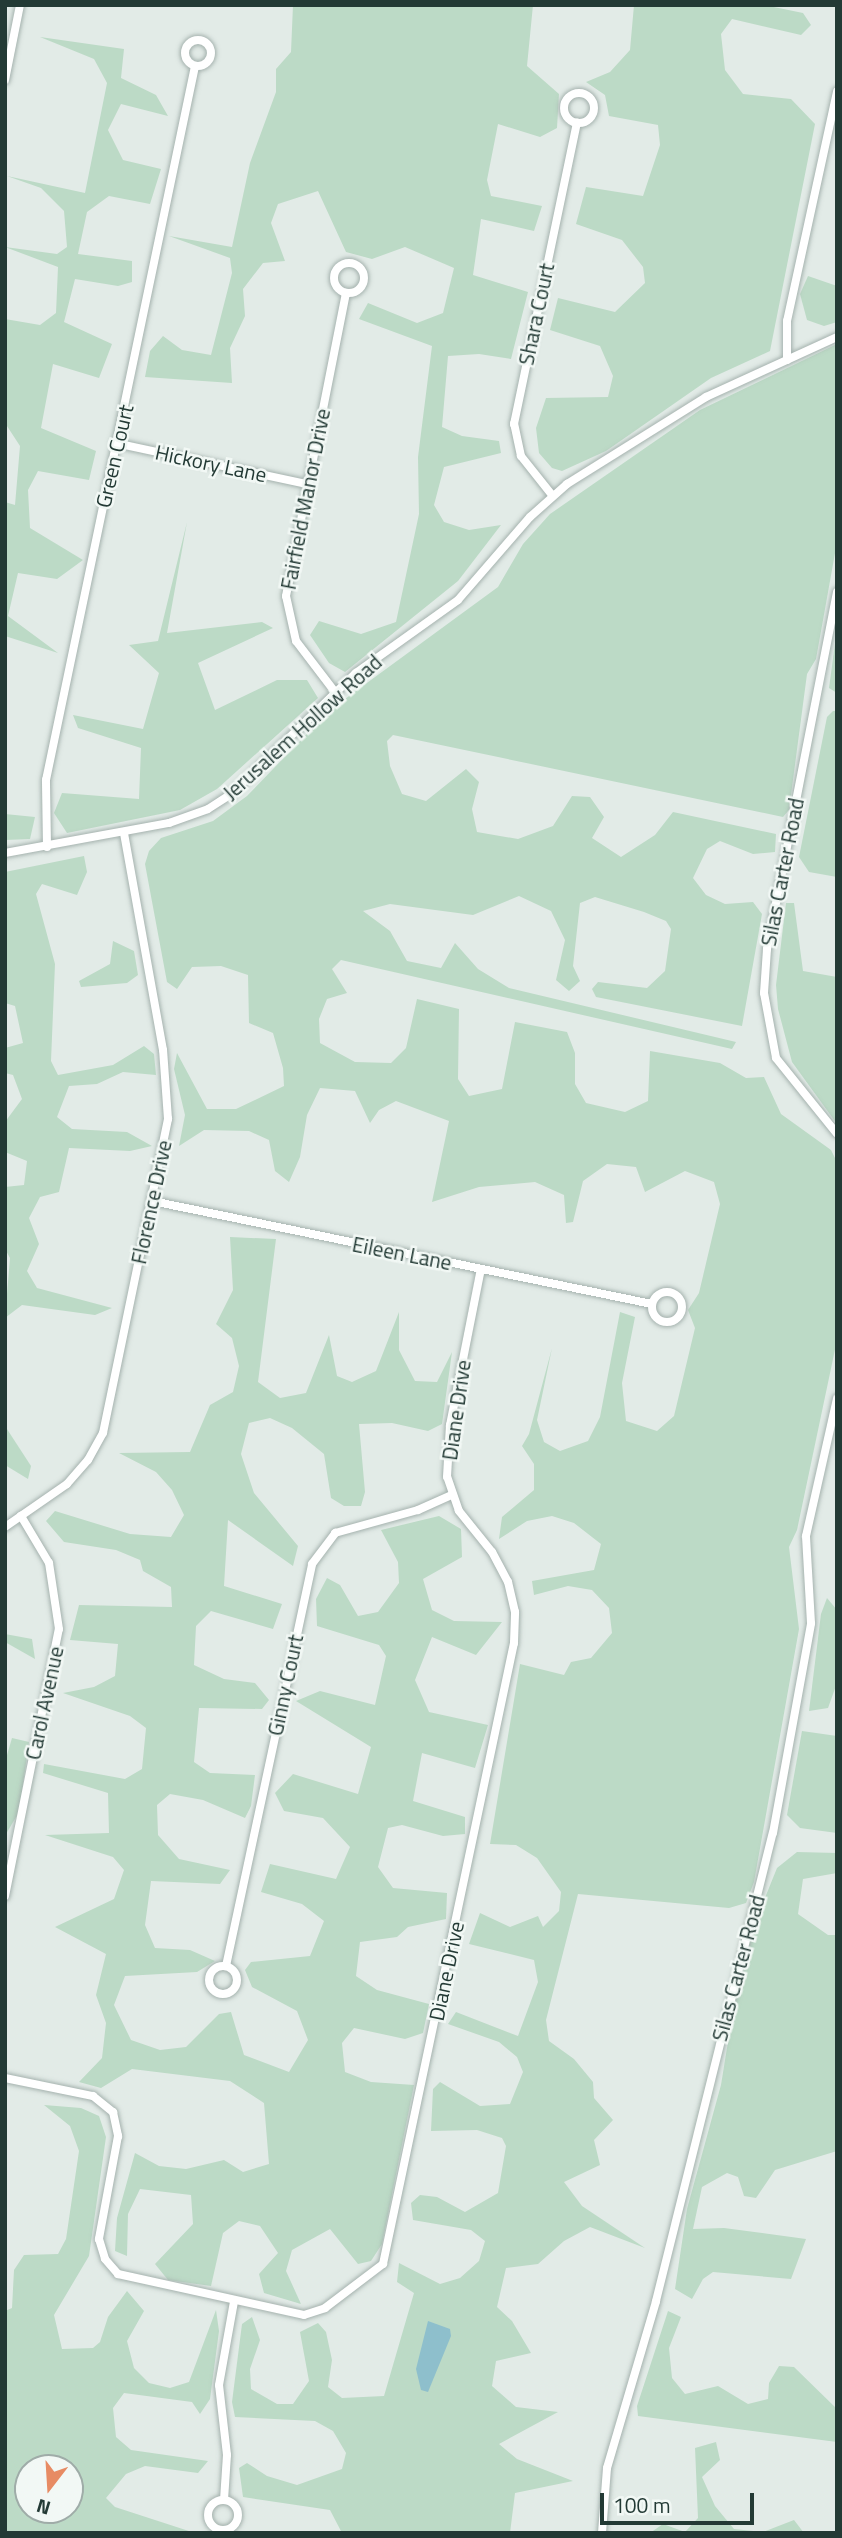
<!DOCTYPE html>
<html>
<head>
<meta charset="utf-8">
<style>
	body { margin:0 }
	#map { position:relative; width:842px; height:2538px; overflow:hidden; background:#e2ebe7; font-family:"Titillium Web",sans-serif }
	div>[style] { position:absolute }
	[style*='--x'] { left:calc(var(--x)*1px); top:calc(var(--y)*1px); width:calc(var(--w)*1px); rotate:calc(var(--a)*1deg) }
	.green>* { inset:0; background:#bcdac6 }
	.water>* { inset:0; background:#8ebfcc }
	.roads { filter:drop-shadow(0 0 2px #a5b2ae) drop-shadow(0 0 2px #a5b2ae) }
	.street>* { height:8px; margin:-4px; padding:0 4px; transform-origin:4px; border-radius:4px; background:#fff }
	.street>.ring { margin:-4px; padding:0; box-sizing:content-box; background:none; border:8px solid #fff; border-radius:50% }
	span { translate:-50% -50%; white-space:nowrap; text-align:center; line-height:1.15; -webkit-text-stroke:5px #f2f8f5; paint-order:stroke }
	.street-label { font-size:21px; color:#233a35 }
	.frame { position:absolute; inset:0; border:7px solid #233a35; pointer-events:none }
	.north { position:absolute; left:14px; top:2454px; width:70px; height:70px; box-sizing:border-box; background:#f2f8f5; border:2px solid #9faca8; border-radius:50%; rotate:197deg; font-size:19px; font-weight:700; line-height:28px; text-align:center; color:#233a35 }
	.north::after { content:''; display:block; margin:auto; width:24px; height:32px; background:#e78b63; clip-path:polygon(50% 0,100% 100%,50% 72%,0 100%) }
	.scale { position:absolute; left:600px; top:2493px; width:154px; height:32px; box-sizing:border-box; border:4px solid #233a35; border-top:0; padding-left:9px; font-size:21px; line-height:24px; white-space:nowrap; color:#233a35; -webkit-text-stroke:5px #f2f8f5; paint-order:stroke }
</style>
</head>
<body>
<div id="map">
	<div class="green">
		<i style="clip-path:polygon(293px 5px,533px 5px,527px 66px,559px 94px,557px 128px,540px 137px,498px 124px,487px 180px,491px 196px,542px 206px,534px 231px,481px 219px,473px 275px,528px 292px,511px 359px,479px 354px,448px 356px,442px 427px,462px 436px,499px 441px,501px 453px,444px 467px,434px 505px,444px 522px,469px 530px,501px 525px,458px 581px,345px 672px,329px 663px,310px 635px,319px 621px,361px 634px,396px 622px,419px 514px,418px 457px,432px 346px,359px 319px,368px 303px,417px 323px,443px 313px,454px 268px,405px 247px,372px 259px,346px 252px,318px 191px,278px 204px,271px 223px,285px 261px,263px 263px,243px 289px,245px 316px,230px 348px,232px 383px,145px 377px,150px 351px,163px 336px,182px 350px,211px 355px,232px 273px,230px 258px,169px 236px,232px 247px,250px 163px,276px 92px,276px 69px,291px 52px)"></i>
		<i style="clip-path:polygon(634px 5px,764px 5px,803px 13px,811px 25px,801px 35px,732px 19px,721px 34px,725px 70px,743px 94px,791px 99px,815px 124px,770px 351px,711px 378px,606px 451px,562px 471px,552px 468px,539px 453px,536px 428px,546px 398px,608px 397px,613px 376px,600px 346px,550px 330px,558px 298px,615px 312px,645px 283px,643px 267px,622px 240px,576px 224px,586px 187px,643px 196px,660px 145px,658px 125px,609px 116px,605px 95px,586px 82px,610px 72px,630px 50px)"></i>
		<i style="clip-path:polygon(40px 37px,124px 49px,121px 78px,156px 95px,168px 116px,121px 104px,108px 130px,123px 160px,161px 169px,150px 204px,109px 196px,87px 212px,78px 254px,132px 261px,132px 282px,118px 286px,75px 279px,64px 322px,112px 344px,99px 378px,53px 364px,41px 428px,96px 451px,89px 480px,38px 471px,28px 490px,30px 528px,83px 560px,57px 579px,18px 573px,8px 616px,58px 653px,5px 636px,5px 502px,15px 505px,20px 446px,5px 423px,5px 319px,40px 325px,56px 313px,58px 267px,5px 247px,57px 254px,67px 247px,64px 211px,41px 188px,7px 176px,85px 193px,107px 83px,94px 59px)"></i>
		<i style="clip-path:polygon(808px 276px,837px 286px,837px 322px,824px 326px,807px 320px,800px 294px)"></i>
		<i style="clip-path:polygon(837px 344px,837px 542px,816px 659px,807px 674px,789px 810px,783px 817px,393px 735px,387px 741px,390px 766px,402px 794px,426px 801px,466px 769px,479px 782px,472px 809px,477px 832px,518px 839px,553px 826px,572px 796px,590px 797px,604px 817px,592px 838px,621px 857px,655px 835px,673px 812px,776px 834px,775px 852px,753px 854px,720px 841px,707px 849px,693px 878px,706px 895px,725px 904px,753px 902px,762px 914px,742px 1026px,596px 997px,592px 989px,598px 982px,647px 988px,665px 971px,671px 929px,666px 921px,644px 912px,595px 897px,580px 903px,573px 966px,580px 981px,569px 991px,556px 980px,565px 940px,551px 911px,519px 896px,473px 915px,390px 904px,363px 911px,390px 931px,407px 961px,441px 968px,455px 943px,478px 969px,509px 988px,736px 1042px,732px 1049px,341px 960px,332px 969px,347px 993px,327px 999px,319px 1019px,320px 1043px,355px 1062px,391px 1063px,406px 1048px,417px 999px,459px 1009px,458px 1079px,469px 1096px,502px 1089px,515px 1022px,567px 1032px,575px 1053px,575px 1084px,586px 1103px,625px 1112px,648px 1101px,650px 1051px,720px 1063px,746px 1078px,764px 1077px,781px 1114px,831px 1150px,837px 1162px,837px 1340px,797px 1530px,789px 1547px,799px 1629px,754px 1882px,746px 1903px,729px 1908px,578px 1894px,546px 2020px,549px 2041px,574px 2059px,593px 2082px,594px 2098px,613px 2120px,594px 2140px,600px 2165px,564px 2182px,582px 2206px,645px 2248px,590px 2227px,564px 2241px,538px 2264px,506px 2268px,497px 2307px,512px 2321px,531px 2353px,496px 2361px,492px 2386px,516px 2407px,558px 2412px,499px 2444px,517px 2459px,573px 2481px,515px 2493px,510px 2533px,342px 2533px,330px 2510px,243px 2497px,239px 2468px,247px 2463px,267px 2476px,297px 2485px,342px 2469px,346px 2453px,333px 2431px,315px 2421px,235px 2417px,232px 2402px,242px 2324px,252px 2317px,260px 2340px,250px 2369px,251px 2389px,277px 2404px,293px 2404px,309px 2381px,300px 2332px,318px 2323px,326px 2332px,332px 2360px,328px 2387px,342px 2398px,384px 2396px,414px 2293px,397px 2282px,399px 2263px,440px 2284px,460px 2278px,479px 2261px,485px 2241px,471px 2230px,413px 2220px,411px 2203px,420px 2195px,437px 2197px,465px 2212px,498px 2193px,506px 2146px,502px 2138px,477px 2130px,431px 2131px,433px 2089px,440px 2082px,480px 2106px,510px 2104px,523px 2072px,517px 2057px,499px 2042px,448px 2024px,456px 2012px,518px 2036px,538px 1982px,534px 1960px,469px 1944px,480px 1913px,510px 1927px,538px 1916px,543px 1927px,559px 1911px,561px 1892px,537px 1858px,516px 1845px,490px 1844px,520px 1664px,564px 1675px,571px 1662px,591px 1658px,612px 1633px,609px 1608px,592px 1590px,568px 1586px,534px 1595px,532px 1581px,594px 1570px,601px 1544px,574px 1523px,552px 1516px,527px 1521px,499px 1539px,502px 1517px,534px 1490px,534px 1464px,522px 1446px,529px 1434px,552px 1348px,537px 1420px,544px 1442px,560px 1451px,588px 1441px,600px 1417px,620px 1312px,635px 1317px,622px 1383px,626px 1421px,657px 1431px,674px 1416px,695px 1328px,688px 1310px,699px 1293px,720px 1204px,714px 1182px,685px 1171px,645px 1192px,636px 1167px,607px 1164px,583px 1181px,573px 1222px,566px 1223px,564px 1195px,535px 1182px,479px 1187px,432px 1202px,449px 1121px,396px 1101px,379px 1110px,370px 1123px,355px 1091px,320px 1088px,307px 1115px,300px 1157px,289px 1182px,275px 1171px,269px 1140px,249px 1131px,204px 1130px,179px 1146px,185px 1115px,174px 1069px,177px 1053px,207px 1109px,236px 1109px,284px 1086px,283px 1068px,273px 1033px,249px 1023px,248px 975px,221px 966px,192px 967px,177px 989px,167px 982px,145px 864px,149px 851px,161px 838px,213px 821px,247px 796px,330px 710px,498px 587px,523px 544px,550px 514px,700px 410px)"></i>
		<i style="clip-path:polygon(187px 522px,167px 633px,262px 622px,273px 628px,198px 663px,215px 710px,277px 680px,307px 680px,318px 698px,217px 789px,180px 810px,67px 833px,54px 813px,62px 793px,139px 799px,141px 748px,78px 728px,73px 715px,143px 729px,159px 673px,129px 645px,158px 641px)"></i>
		<i style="clip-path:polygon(837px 629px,837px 693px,829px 688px)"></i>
		<i style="clip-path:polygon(833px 711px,837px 711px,837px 877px,809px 872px,799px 857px,827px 717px)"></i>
		<i style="clip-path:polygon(5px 814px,35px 817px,30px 839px,5px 840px)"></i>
		<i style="clip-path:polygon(84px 856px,87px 872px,77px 895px,42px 884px,36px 894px,55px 964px,51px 1061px,58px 1075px,113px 1065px,144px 1046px,154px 1054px,156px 1075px,123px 1072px,97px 1084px,69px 1086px,57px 1117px,72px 1129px,127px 1132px,152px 1146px,130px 1151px,69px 1148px,59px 1192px,40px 1197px,29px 1218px,39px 1244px,27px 1271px,37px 1288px,112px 1308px,95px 1315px,22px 1305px,5px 1318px,10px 1258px,5px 1249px,5px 1187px,24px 1185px,27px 1161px,5px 1152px,5px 1122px,22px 1099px,13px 1075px,5px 1073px,5px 1048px,23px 1043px,15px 1006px,5px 1003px,5px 872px)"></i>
		<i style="clip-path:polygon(786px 903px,794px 903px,803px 971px,837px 977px,837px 1124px,792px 1062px,778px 1009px,776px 985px)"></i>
		<i style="clip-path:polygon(113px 941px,134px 951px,138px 975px,127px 983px,81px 987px,79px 981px,110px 964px)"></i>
		<i style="clip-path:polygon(230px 1237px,276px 1239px,258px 1382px,280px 1398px,306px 1393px,329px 1335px,337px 1376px,352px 1382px,376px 1371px,399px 1312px,399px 1350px,415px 1381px,437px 1382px,452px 1352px,442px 1424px,428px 1431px,392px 1423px,359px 1424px,365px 1492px,361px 1506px,344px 1506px,331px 1498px,324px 1454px,292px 1428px,270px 1418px,249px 1423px,241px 1454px,254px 1493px,298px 1546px,293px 1566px,228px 1520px,224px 1586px,282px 1604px,273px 1629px,211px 1611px,196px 1626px,194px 1665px,224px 1679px,255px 1683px,269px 1700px,262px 1709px,199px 1708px,194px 1762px,210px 1773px,255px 1775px,251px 1806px,245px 1818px,203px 1800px,170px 1794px,157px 1805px,158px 1835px,179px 1859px,230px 1870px,220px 1884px,151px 1881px,145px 1925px,155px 1948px,190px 1950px,215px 1961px,197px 1972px,125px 1976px,114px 2005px,131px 2040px,160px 2050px,186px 2047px,219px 2014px,231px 2012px,244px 2055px,289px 2072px,308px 2040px,297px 2011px,252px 1987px,245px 1970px,251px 1962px,310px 1956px,324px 1921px,302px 1904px,261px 1892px,270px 1864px,336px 1879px,350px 1847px,323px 1818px,284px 1811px,275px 1793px,293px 1774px,358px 1794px,371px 1747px,296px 1701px,320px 1691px,375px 1705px,386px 1656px,379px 1645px,317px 1626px,316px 1599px,327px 1578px,340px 1585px,358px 1616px,378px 1612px,399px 1583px,398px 1562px,381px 1530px,439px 1516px,461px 1529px,462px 1557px,423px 1579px,432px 1610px,454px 1621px,502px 1622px,476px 1655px,432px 1637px,415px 1680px,429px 1712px,488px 1725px,475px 1768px,422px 1753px,413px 1801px,465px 1817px,465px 1834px,443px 1836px,402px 1825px,388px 1828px,378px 1867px,393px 1888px,447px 1893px,446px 1919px,408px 1927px,397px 1937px,360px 1942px,356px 1976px,377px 1990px,429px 2004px,423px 2033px,405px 2039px,354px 2028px,342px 2043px,345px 2072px,371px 2082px,414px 2085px,382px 2244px,371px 2261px,358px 2264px,330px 2229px,292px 2250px,286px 2271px,301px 2304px,264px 2293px,259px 2274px,278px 2253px,260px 2226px,239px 2221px,223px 2233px,211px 2286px,168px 2280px,155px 2264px,193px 2224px,191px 2195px,140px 2189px,128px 2214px,127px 2256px,115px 2251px,117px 2218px,135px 2153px,159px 2166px,186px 2169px,224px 2160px,243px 2172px,269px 2164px,264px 2103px,230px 2081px,132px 2069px,101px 2088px,79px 2082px,102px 2058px,106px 2023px,96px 1995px,106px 1954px,55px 1927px,114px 1899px,124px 1870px,113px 1857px,45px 1835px,109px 1833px,108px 1793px,43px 1773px,44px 1764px,125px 1779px,142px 1769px,146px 1728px,130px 1716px,63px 1693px,94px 1687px,115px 1676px,118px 1644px,70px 1640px,79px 1605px,172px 1607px,171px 1587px,143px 1571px,140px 1560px,116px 1550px,64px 1542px,46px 1521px,55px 1511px,130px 1534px,171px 1537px,184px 1515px,172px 1490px,156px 1472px,119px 1453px,190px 1452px,210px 1405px,233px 1392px,239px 1366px,232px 1338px,216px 1324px,233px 1290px)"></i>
		<i style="clip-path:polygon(5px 1426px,31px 1466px,28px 1479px,5px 1465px)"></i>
		<i style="clip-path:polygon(827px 1598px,837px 1610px,837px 1683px,828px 1708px,809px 1711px,821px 1614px)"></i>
		<i style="clip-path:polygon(5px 1634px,32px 1639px,35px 1659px,5px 1642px)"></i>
		<i style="clip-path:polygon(802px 1731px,837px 1736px,837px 1833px,800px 1828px,787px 1815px)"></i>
		<i style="clip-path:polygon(12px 1738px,29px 1742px,19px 1812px,6px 1834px,5px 1762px)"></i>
		<i style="clip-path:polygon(797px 1852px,837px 1853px,837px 1873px,803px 1879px,798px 1914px,828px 1935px,837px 1935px,837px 2151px,775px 2170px,756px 2198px,744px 2196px,738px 2177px,727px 2173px,702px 2187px,693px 2229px,724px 2228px,806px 2239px,791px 2279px,713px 2272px,703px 2279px,692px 2299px,675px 2289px,687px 2209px,721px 2085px,742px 1955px,777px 1868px)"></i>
		<i style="clip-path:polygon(evenodd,44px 2105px,81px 2108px,99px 2116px,106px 2137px,89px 2256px,54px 2315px,62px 2349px,93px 2348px,100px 2342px,108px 2317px,127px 2291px,144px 2311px,127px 2341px,134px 2368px,149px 2383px,170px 2388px,189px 2382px,216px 2310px,219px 2331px,210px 2399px,200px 2414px,192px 2402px,124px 2393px,113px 2408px,116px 2437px,131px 2450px,208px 2461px,198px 2473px,145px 2466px,126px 2474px,106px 2498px,115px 2507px,195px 2533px,5px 2533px,5px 2311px,12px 2308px,14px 2270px,24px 2255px,58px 2254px,66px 2239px,79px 2151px,70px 2126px,44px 2105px,28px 2468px,70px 2468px,70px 2510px,28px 2510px,28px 2468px)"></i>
		<i style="clip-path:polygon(668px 2311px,681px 2317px,669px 2348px,672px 2378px,685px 2394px,718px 2386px,748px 2404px,768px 2399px,769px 2383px,779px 2366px,794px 2367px,837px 2409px,837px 2442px,638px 2416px,637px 2406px)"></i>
		<i style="clip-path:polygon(716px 2442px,720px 2460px,702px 2477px,715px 2506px,734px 2529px,763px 2532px,794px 2520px,804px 2533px,650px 2533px,663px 2524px,685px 2532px,698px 2518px,695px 2448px)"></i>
	</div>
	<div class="water">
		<i style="clip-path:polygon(428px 2321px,450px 2329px,451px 2336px,428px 2392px,421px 2390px,416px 2369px)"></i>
	</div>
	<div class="roads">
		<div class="street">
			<i class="ring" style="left:185px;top:40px;width:18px;height:18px"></i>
			<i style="--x:5;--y:80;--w:76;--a:-78.7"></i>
			<i class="ring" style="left:564px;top:93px;width:22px;height:22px"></i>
			<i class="ring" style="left:334px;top:263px;width:22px;height:22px"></i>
			<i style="--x:787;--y:360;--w:39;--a:-90"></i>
			<i style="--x:787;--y:321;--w:235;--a:-77.7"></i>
			<i style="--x:115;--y:443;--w:196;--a:12.1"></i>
			<i style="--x:552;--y:495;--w:50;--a:-128.5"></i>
			<i style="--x:521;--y:456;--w:33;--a:-102"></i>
			<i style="--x:514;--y:424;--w:308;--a:-78.2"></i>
			<i style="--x:837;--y:592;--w:364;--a:101.1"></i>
			<i style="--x:767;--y:949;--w:44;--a:93.9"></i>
			<i style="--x:764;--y:993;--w:66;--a:79.5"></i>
			<i style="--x:776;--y:1058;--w:97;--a:51.2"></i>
			<i style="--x:335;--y:692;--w:64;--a:-127.4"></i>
			<i style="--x:296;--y:641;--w:46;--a:-102.5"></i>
			<i style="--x:286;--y:596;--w:309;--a:-78.8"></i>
			<i style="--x:47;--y:847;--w:67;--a:-90.9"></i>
			<i style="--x:46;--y:780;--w:729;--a:-78.21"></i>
			<i style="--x:5;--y:853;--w:167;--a:-10.4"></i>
			<i style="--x:169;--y:823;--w:41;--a:-19.7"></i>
			<i style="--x:208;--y:809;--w:27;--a:-33"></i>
			<i style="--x:231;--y:794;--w:174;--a:-44.1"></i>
			<i style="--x:356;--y:673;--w:125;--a:-35.6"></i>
			<i style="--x:458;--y:600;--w:110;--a:-49.1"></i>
			<i style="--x:530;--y:517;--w:50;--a:-41.7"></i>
			<i style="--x:567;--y:484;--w:164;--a:-32"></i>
			<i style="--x:706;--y:397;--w:144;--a:-24.6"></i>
			<i style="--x:152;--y:1201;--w:510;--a:11.64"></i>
			<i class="ring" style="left:652px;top:1292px;width:22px;height:22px"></i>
			<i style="--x:5;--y:1527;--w:75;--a:-34.7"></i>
			<i style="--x:67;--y:1484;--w:32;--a:-49"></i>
			<i style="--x:88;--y:1460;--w:31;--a:-61"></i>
			<i style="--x:103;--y:1433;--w:321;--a:-78.3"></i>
			<i style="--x:168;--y:1119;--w:69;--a:-94.1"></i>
			<i style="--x:163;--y:1050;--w:220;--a:-100.2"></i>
			<i style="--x:5;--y:1896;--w:272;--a:-78.6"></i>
			<i style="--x:59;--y:1629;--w:67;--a:-98.6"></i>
			<i style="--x:49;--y:1563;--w:55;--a:-120.8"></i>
			<i class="ring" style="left:209px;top:1966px;width:20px;height:20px"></i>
			<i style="--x:226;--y:1966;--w:411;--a:-77.9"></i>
			<i style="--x:312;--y:1564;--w:39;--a:-53"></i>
			<i style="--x:335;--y:1533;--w:86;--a:-15.5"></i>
			<i style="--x:418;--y:1510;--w:37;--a:-24"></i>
			<i style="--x:5;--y:2078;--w:90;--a:11.6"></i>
			<i style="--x:93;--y:2096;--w:26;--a:39"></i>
			<i style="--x:113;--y:2112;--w:25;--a:78"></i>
			<i style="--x:118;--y:2136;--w:105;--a:100.5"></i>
			<i style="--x:99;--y:2239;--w:21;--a:73"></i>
			<i style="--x:105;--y:2259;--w:20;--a:49"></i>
			<i style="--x:118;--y:2274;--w:190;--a:12.4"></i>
			<i style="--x:304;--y:2315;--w:22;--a:-18"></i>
			<i style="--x:325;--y:2308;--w:73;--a:-37.2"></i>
			<i style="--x:383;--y:2264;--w:635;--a:-78.09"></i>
			<i style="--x:514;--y:1643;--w:31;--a:-88"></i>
			<i style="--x:515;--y:1612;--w:31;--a:-103"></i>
			<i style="--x:508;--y:1582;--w:34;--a:-118"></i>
			<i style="--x:492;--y:1552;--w:53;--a:-128.8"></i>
			<i style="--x:459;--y:1511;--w:36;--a:-109"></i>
			<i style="--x:447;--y:1477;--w:52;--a:-86.7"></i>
			<i style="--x:450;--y:1425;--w:159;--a:-78.8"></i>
			<i style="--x:224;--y:2500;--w:45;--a:-86.2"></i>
			<i style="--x:227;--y:2455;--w:70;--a:-96.5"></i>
			<i style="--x:219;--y:2385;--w:84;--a:-79.8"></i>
			<i class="ring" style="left:208px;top:2500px;width:22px;height:22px"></i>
			<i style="--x:602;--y:2533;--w:65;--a:-85.6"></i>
			<i style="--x:607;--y:2468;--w:174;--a:-73.6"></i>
			<i style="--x:656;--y:2301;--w:482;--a:-76"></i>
			<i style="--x:773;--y:1833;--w:213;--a:-79.7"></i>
			<i style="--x:811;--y:1623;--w:87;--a:-93.3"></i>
			<i style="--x:806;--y:1536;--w:141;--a:-77.3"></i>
		</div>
	</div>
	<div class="street-label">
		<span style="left:536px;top:314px;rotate:-78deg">Shara Court</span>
		<span style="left:114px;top:456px;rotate:-77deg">Green Court</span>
		<span style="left:211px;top:463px;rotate:12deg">Hickory Lane</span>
		<span style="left:305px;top:499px;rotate:-79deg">Fairfield Manor Drive</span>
		<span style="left:302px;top:727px;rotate:-42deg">Jerusalem Hollow Road</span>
		<span style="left:782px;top:872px;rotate:-79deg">Silas Carter Road</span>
		<span style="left:151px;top:1202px;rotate:-78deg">Florence Drive</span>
		<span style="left:402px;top:1253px;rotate:11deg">Eileen Lane</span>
		<span style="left:456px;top:1410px;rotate:-82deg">Diane Drive</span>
		<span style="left:285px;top:1685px;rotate:-78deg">Ginny Court</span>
		<span style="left:44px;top:1703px;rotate:-78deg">Carol Avenue</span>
		<span style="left:738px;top:1968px;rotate:-75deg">Silas Carter Road</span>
		<span style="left:446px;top:1971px;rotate:-78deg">Diane Drive</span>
	</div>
	<div class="frame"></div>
	<div class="north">N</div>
	<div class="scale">100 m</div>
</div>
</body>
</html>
